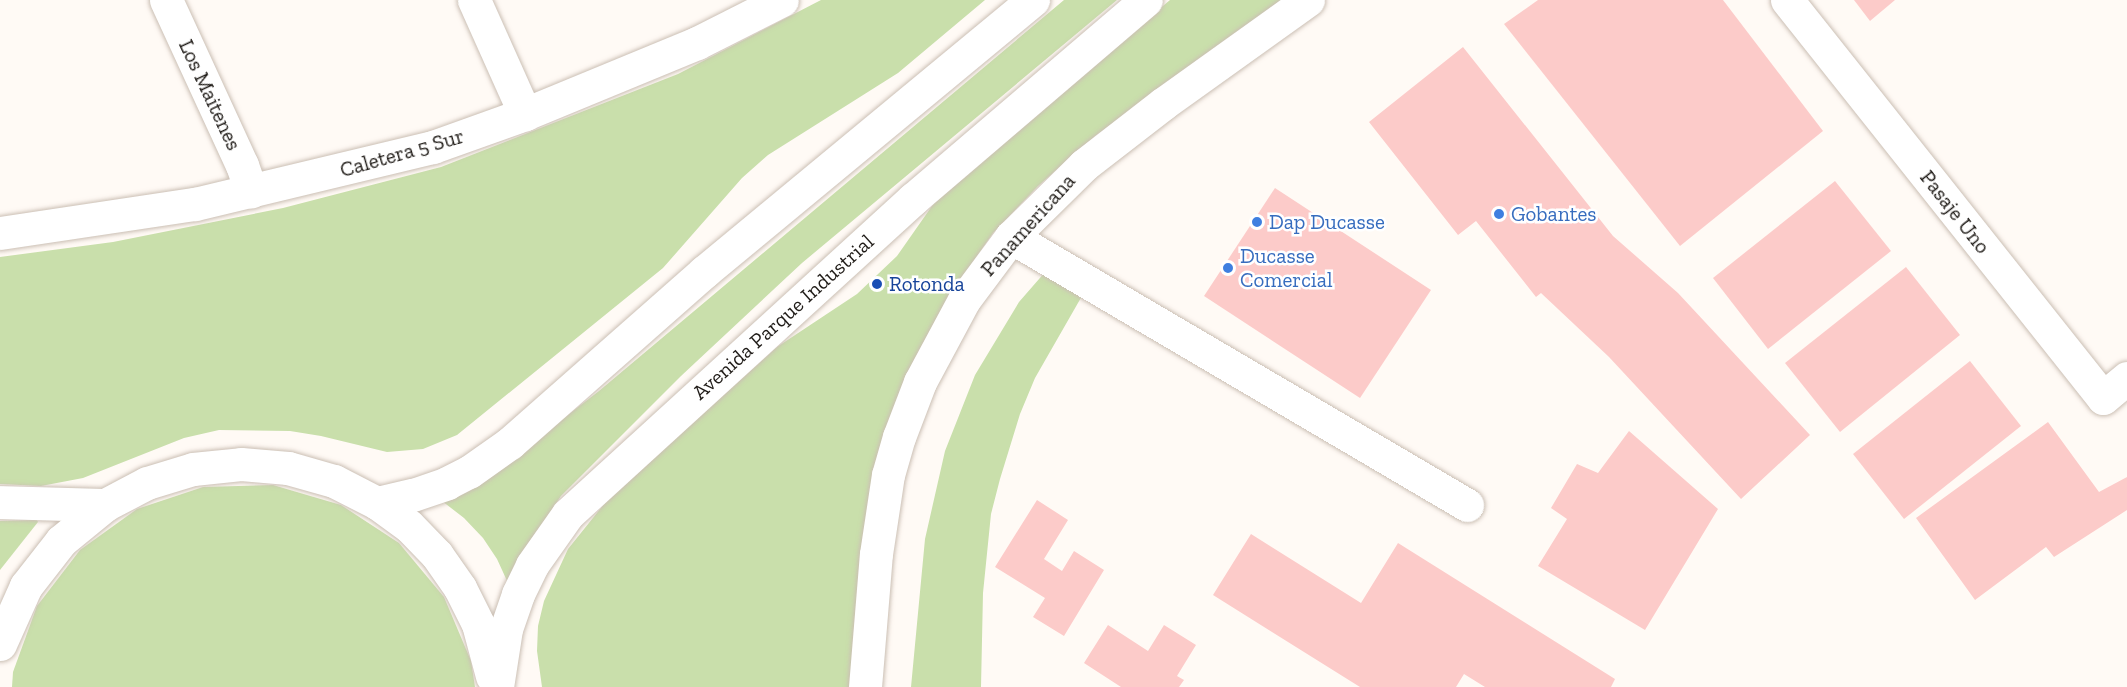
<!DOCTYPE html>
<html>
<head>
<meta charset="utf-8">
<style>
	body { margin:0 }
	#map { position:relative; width:2127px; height:687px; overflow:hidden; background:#fffaf5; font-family:"Zilla Slab",serif }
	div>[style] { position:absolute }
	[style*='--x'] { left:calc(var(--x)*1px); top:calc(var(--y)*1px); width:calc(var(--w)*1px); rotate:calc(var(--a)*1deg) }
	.green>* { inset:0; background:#c9dfab }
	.building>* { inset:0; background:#fccbc9 }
	.roads { filter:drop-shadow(0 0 2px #cbbfb4) drop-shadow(0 0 2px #cbbfb4) }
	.minor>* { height:33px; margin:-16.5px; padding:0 16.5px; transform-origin:16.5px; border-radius:16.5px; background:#fff }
	.highway>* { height:33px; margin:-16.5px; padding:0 16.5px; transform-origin:16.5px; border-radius:16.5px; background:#fff }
	.dots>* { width:16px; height:16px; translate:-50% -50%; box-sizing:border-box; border:3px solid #fff; border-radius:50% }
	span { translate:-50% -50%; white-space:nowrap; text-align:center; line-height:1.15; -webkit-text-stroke:5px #fff; paint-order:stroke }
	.street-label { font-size:21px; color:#1f1b17 }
	.shop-label { font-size:21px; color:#366cbe }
	.left { translate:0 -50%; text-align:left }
	.transit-label { font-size:21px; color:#164399 }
</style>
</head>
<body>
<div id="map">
	<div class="green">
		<i style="clip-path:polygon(821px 0,985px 0,898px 73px,768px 155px,742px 178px,663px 268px,457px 435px,423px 449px,387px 452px,321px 436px,290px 431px,219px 430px,184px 438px,83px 478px,41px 486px,0 484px,0 257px,113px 242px,283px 208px,441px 167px,678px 74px)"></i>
		<i style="clip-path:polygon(1064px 0,1117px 0,802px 263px,681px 376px,561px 496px,522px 553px,508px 583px,497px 559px,483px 538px,464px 518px,442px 501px,547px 431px,599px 391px)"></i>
		<i style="clip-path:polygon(1170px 0,1282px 0,1095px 136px,1038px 186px,993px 233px,949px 296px,914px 360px,850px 687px,542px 687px,537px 651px,538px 626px,544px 601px,568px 549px,609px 498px,777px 347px,857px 294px,897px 256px,939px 196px)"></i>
		<i style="clip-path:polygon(1046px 271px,1086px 289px,1035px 378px,1020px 414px,1000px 479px,991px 514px,983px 593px,981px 687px,911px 687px,925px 539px,945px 451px,975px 375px,1019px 302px)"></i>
		<i style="clip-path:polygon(273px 485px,341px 505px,399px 543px,444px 597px,471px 661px,475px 687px,12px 687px,13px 672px,37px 606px,80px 550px,137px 509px,203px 487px)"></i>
		<i style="clip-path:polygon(37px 520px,38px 522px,0 570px,0 521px)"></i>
	</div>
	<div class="building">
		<i style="clip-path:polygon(1538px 0,1723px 0,1823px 131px,1680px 246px,1504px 24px)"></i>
		<i style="clip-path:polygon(1854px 0,1895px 0,1870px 21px)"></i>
		<i style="clip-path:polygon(1463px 47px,1613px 236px,1678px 293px,1810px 435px,1741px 499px,1609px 357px,1541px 293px,1536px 297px,1476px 221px,1458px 235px,1369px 122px)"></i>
		<i style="clip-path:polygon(1835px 181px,1891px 251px,1768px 349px,1713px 278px)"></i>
		<i style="clip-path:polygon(1275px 188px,1431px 290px,1360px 398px,1204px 296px)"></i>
		<i style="clip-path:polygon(1906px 267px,1960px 335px,1840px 432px,1785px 363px)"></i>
		<i style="clip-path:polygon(1970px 361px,2021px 426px,1904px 519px,1853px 454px)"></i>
		<i style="clip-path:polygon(2048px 422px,2099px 492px,2127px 477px,2127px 510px,2054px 557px,2046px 547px,1975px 600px,1916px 518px)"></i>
		<i style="clip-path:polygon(1629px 431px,1718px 509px,1645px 630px,1538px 566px,1567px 519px,1551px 508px,1577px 464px,1598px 473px)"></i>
		<i style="clip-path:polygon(1037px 500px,1068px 520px,1044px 559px,1062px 571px,1074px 551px,1104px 570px,1064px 636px,1033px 617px,1045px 598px,995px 567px)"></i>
		<i style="clip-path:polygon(1251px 534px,1361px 603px,1398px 543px,1615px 679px,1611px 687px,1485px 687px,1464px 674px,1456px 687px,1360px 687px,1213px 595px)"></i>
		<i style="clip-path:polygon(1108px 625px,1148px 651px,1164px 625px,1196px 645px,1177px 676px,1184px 680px,1179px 687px,1121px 687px,1084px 663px)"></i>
	</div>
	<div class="roads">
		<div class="minor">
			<i style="--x:166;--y:0;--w:182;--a:65.3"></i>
			<i style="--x:242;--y:165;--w:28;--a:71"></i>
			<i style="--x:474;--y:0;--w:125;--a:65.9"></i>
			<i style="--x:1787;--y:0;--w:508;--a:51.55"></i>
			<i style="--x:2103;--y:398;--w:31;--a:-40"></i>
			<i style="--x:0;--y:233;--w:197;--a:-8.5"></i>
			<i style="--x:195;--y:204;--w:245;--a:-13.5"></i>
			<i style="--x:433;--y:147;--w:98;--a:-19.7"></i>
			<i style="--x:525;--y:114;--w:186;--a:-22.4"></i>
			<i style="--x:697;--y:43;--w:95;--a:-26.8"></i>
			<i style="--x:1011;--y:237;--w:529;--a:30.44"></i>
			<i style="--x:865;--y:687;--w:133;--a:-85.3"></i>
			<i style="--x:876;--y:554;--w:80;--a:-81.4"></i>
			<i style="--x:888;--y:475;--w:40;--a:-74"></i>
			<i style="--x:899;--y:437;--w:59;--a:-69.1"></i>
			<i style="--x:920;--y:382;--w:93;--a:-61.8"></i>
			<i style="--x:964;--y:300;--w:79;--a:-53.3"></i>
			<i style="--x:1011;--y:237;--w:103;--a:-44.6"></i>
			<i style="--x:1084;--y:165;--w:101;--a:-37.8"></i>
			<i style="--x:1164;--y:103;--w:177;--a:-35.6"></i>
		</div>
		<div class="highway">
			<i style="--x:0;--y:502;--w:105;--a:1.6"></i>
			<i style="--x:377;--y:503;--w:37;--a:-13"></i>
			<i style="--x:413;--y:495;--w:36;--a:-19"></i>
			<i style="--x:447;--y:483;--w:25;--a:-27"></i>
			<i style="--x:469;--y:472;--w:50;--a:-35.3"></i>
			<i style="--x:510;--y:443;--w:259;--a:-41.4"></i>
			<i style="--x:704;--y:272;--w:427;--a:-39.6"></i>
			<i style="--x:0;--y:644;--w:64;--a:-65.9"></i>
			<i style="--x:26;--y:586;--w:57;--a:-52.1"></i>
			<i style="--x:61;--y:541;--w:57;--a:-39.3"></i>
			<i style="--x:105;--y:505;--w:47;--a:-27.6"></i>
			<i style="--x:147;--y:483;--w:48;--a:-16.9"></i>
			<i style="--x:193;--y:469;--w:48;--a:-5.9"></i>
			<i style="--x:241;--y:464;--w:47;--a:4.9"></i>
			<i style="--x:288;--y:468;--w:48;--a:15.8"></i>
			<i style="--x:334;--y:481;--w:48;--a:27.1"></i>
			<i style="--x:377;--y:503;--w:39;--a:36"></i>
			<i style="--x:409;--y:526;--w:40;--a:46"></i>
			<i style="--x:437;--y:555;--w:40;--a:55.1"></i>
			<i style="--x:460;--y:588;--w:40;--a:63.4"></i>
			<i style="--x:478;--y:624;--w:54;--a:74.9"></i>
			<i style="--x:497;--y:687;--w:59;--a:-81.2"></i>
			<i style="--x:506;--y:629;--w:37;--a:-71"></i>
			<i style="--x:518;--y:594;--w:32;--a:-64"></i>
			<i style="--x:532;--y:565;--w:62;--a:-54.8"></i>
			<i style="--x:568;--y:514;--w:467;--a:-42.4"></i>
			<i style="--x:913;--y:199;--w:306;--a:-40.5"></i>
		</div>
	</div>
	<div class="dots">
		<i style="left:1499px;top:214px;background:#3f7fe0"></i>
		<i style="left:1257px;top:222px;background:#3f7fe0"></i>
		<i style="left:1228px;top:268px;background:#3f7fe0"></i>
		<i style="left:877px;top:284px;background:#1a4fb4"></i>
	</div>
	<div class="street-label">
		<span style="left:210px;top:95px;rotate:65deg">Los Maitenes</span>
		<span style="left:402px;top:153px;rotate:-16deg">Caletera 5 Sur</span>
		<span style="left:1955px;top:212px;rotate:52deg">Pasaje Uno</span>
		<span style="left:1028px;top:225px;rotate:-48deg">Panamericana</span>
		<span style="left:783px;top:317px;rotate:-42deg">Avenida Parque Industrial</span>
	</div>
	<div class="shop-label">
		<span class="left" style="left:1511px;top:214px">Gobantes</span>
		<span class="left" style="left:1269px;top:222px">Dap Ducasse</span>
		<span class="left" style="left:1240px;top:268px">Ducasse<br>Comercial</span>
	</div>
	<div class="transit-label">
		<span class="left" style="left:889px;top:284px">Rotonda</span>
	</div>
</div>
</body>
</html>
